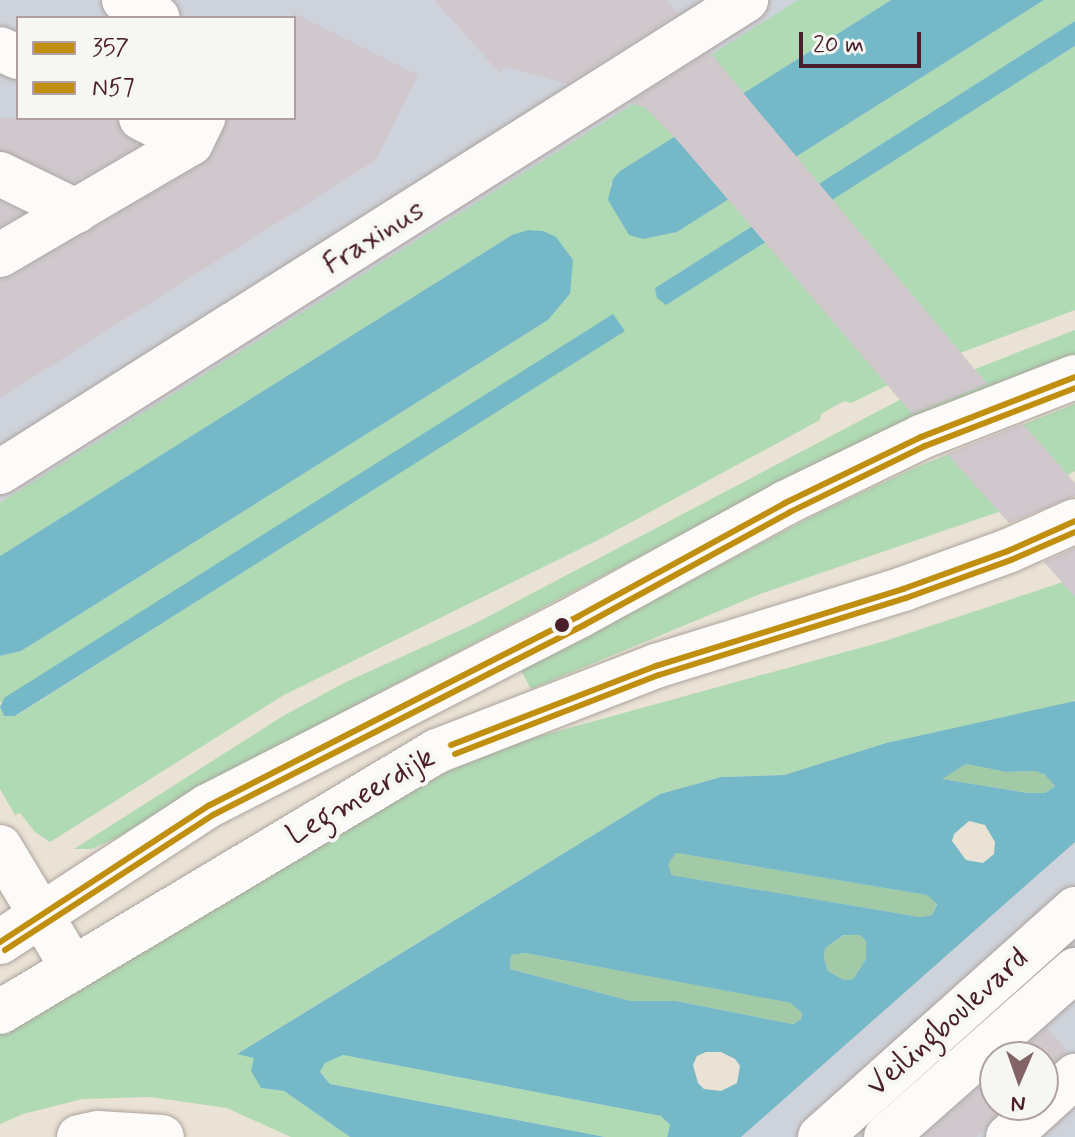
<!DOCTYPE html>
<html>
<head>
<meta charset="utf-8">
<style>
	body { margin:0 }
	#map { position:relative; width:1075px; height:1137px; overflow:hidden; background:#eae2d5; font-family:Mynerve,sans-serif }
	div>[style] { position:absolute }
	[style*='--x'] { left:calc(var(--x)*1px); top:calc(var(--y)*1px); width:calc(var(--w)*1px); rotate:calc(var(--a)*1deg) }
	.industrial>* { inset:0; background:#ced2da }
	.green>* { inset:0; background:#afdab3 }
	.forest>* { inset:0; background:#a2caa6 }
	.water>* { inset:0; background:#75b9c8 }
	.building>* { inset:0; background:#d0c8cd }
	.roads { filter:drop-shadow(0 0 2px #aca29c) drop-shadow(0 0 2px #aca29c) }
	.minor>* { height:44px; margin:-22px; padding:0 22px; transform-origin:22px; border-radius:22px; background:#fcfbf9 }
	.major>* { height:44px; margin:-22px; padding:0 22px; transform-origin:22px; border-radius:22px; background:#fcfbf9 }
	.bus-1>* { height:6px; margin:-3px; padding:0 3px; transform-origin:3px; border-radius:3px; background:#c08f0f }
	.bus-2>* { height:6px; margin:-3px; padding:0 3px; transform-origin:3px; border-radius:3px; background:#c08f0f }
	.dots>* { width:22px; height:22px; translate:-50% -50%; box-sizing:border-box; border:4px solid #f6f6f2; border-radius:50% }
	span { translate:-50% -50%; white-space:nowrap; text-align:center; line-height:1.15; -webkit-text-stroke:8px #f6f6f2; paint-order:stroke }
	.street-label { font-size:30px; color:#4a1f2b }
	.legend { position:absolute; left:16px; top:16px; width:280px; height:104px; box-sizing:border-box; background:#f6f6f2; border:2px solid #b1a0a2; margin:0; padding:10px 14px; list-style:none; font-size:24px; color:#4a1f2b }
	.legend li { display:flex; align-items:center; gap:16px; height:40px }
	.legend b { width:40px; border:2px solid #b1a0a2 }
	.north { position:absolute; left:979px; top:1041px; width:80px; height:80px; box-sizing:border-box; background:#f6f6f2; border:2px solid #b1a0a2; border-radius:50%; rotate:182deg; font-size:22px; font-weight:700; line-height:32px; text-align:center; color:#4a1f2b }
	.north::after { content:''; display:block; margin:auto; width:28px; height:36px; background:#826366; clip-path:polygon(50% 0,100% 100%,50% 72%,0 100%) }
	.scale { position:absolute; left:799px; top:32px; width:122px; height:36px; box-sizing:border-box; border:4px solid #4a1f2b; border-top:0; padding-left:10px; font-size:24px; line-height:28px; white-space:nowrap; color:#4a1f2b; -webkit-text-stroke:6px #f6f6f2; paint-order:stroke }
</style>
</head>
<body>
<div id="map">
	<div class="industrial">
		<i style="clip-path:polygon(evenodd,0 0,821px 0,0 521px,0 0,18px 18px,294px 18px,294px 118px,18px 118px,18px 18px)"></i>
		<i style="clip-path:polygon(evenodd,1075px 804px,1075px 1137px,709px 1137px,1075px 804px,995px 1057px,1043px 1057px,1043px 1105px,995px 1105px,995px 1057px)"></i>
	</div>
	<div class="green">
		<i style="clip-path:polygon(798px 0,891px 0,620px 171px,610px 186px,677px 232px,1044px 0,1075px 0,1075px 21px,655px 288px,816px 208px,1075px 46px,1075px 310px,936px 362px,851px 403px,844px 401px,821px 414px,820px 420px,604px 537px,284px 695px,50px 842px,35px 832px,20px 813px,15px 815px,0 789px,0 707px,4px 716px,16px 716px,624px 330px,613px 315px,0 703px,0 656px,21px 651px,34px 643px,548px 320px,570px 294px,512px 235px,0 556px,0 503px)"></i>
		<i style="clip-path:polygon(1075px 330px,1075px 355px,1003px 383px,795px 475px,316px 726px,122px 842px,119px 837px,91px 849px,74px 849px,283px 716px,346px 682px,472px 625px,909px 395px)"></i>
		<i style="clip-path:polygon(1075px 404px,1075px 471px,1007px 509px,760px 594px,531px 689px,521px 670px,817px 514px,919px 466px)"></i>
		<i style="clip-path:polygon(1075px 578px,1075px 700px,1072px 702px,886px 743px,784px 775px,721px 777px,660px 794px,238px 1053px,254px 1058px,261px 1088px,284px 1091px,350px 1137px,291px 1137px,227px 1108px,150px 1097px,82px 1099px,23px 1114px,0 1124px,0 1030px,151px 937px,447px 772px,522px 741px,885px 641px)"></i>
		<i style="clip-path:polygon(343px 1055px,661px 1116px,670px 1125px,667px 1137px,605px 1137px,330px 1084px,320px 1072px,325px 1063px)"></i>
	</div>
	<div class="forest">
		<i style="clip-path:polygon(966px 764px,1006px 772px,1034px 771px,1044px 774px,1055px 786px,1045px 793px,1029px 793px,941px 779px)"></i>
		<i style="clip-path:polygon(676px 853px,928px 895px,937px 903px,932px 915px,920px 917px,670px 875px,667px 864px)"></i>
		<i style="clip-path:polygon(845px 935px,860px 935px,866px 941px,866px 959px,853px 979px,844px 980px,828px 971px,824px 960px,825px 948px)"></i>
		<i style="clip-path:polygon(525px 953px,792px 1003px,802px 1013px,801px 1019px,793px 1024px,676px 1001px,631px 1001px,510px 969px,511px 955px)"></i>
	</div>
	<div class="water">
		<i style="clip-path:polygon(891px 0,1044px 0,677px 232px,643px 239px,629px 235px,608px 200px,613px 179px,620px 171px)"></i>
		<i style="clip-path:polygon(1075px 21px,1075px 46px,666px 305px,657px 298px,655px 288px)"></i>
		<i style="clip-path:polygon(528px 230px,543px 231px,556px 237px,573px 260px,570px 294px,548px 320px,34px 643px,21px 651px,0 656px,0 556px,512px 235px)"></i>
		<i style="clip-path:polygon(613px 314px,625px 331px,15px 716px,4px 716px,0 707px,4px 698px)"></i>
		<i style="clip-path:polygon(evenodd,1075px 701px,1075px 842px,741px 1137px,667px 1137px,670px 1125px,661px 1116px,343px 1055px,325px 1063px,320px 1072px,330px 1084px,605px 1137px,350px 1137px,284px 1091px,261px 1088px,251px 1071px,254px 1058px,237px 1054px,660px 794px,721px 777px,784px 775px,886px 743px,1075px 701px,966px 764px,1006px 772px,1034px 771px,1044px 774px,1055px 786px,1045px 793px,1029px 793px,942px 779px,966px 764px,1075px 701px,969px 821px,985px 825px,995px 842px,994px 854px,983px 863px,966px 860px,952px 841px,954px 834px,969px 821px,1075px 701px,676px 853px,927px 895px,937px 904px,932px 915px,920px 917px,671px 875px,668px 864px,676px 853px,1075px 701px,844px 935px,860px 935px,866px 941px,866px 959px,853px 979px,844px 980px,828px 971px,824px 959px,825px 948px,844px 935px,1075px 701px,525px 953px,791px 1003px,802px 1013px,801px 1019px,793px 1024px,676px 1001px,631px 1001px,510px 969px,511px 955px,525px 953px,1075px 701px,706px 1052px,721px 1052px,735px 1059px,740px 1066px,737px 1083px,721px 1091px,704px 1089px,698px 1083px,693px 1065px,697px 1056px,706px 1052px)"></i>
	</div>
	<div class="building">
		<i style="clip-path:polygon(434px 0,667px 0,678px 13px,567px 84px,506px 67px,500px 73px)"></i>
		<i style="clip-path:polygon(294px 13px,418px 75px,376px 160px,0 398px,0 280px,13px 277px,205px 163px,214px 154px,228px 118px,294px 118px)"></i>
		<i style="clip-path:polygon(710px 52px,749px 100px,987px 384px,912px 414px,677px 140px,646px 108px,630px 103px)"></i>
		<i style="clip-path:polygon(0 118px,116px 118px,121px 132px,139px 145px,74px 182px,0 149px)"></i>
		<i style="clip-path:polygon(0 202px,23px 213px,0 226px)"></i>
		<i style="clip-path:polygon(1023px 424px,1075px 483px,1075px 496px,1009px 523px,947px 454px)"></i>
		<i style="clip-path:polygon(1075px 548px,1075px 597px,1044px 562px)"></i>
		<i style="clip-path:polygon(1047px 1028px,1068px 1052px,1043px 1071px,1043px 1057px,1014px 1057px)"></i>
		<i style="clip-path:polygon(995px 1074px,995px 1105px,1006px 1105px,976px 1137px,924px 1137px)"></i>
	</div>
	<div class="roads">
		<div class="minor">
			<i style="--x:124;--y:0;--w:38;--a:28"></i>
			<i style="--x:0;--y:49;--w:20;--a:24"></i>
			<i style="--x:141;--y:118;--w:56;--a:26.6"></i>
			<i style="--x:0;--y:174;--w:85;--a:26"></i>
			<i style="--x:0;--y:255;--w:221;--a:-30.4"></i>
			<i style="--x:191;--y:143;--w:28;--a:-64"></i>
			<i style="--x:0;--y:472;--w:883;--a:-32.32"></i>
			<i style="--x:0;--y:847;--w:140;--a:59"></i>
			<i style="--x:79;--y:1137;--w:19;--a:-12"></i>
			<i style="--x:98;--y:1133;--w:64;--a:3.6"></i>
			<i style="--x:820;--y:1137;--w:342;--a:-41.8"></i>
			<i style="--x:886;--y:1137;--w:252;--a:-41.5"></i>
			<i style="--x:1008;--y:1137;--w:91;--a:-42.3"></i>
		</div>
		<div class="major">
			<i style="--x:0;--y:942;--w:249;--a:-33.2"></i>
			<i style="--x:208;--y:806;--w:417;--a:-27.1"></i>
			<i style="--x:579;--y:616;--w:235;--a:-28.7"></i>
			<i style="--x:785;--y:503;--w:151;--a:-25.9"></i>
			<i style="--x:921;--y:437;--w:165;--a:-21.3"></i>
			<i style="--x:0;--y:1012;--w:509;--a:-30.85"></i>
			<i style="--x:437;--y:751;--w:235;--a:-21.2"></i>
			<i style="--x:656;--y:666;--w:259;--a:-17.3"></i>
			<i style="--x:903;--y:589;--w:112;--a:-19.9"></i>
			<i style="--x:1008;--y:551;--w:73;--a:-24.1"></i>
		</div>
	</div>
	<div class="bus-1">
		<i style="--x:451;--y:745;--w:220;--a:-21.1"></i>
		<i style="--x:656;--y:666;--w:259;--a:-17.3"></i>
		<i style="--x:903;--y:589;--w:112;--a:-19.9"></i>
		<i style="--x:1008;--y:551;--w:73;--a:-24.1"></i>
		<i style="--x:0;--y:942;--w:249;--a:-33.2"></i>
		<i style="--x:208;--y:806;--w:417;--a:-27.1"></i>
		<i style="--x:579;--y:616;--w:235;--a:-28.7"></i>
		<i style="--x:785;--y:503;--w:151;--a:-25.9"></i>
		<i style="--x:921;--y:437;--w:165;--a:-21.3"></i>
	</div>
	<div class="bus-2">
		<i style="--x:455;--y:754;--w:219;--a:-21.2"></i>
		<i style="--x:659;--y:675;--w:259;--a:-17.3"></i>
		<i style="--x:906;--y:598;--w:112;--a:-19.9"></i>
		<i style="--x:1011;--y:560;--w:70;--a:-23.6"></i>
		<i style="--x:5;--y:950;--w:248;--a:-33"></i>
		<i style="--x:213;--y:815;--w:417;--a:-27.1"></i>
		<i style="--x:584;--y:625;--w:235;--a:-28.7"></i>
		<i style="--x:790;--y:512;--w:150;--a:-26.1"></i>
		<i style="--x:925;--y:446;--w:161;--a:-21.1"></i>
	</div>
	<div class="dots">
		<i style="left:562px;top:625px;background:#4a1f2b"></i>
	</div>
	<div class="street-label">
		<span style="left:374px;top:238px;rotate:-32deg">Fraxinus</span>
		<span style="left:361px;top:797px;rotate:-30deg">Legmeerdijk</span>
		<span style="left:948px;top:1023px;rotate:-42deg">Veilingboulevard</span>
	</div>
	<ul class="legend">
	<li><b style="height:10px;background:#c08f0f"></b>357</li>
	<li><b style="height:10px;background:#c08f0f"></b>N57</li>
	</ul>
	<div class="north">N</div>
	<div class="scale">20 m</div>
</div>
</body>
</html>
